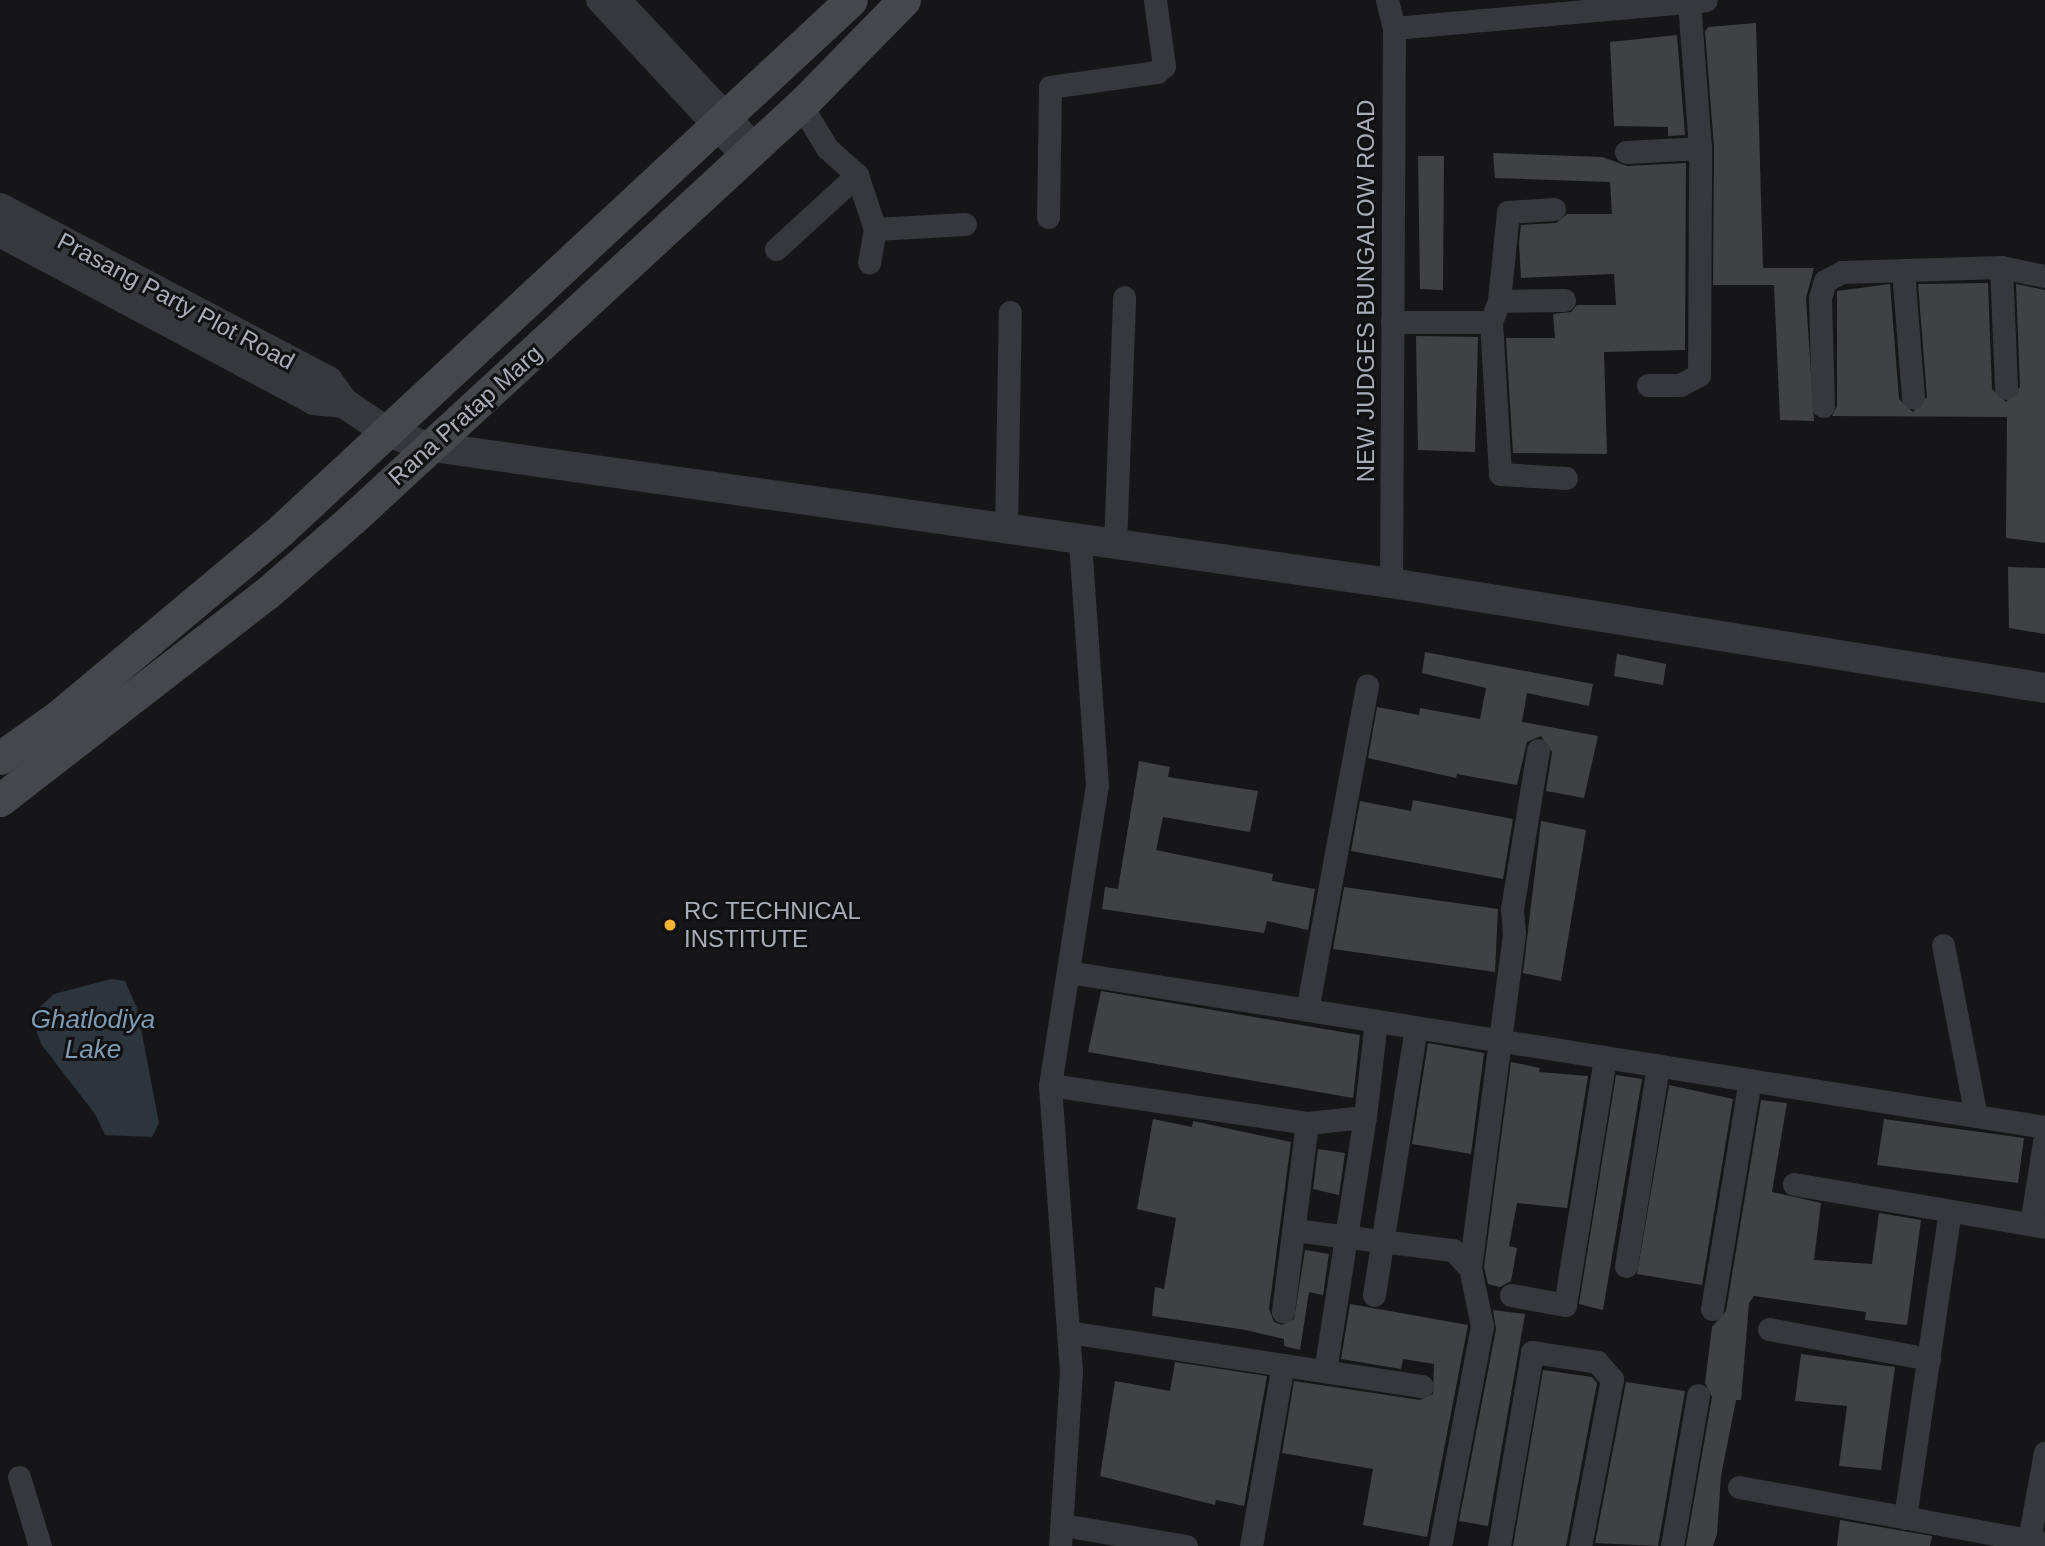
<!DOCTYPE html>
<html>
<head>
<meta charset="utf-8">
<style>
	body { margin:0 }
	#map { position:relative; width:2045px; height:1546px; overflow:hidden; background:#161618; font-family:Arial,sans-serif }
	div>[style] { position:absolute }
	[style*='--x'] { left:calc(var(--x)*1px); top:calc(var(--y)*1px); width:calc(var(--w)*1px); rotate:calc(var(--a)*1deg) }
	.water>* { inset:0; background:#2c353c }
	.building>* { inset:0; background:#404145 }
	.minor>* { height:23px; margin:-11.5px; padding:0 11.5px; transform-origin:11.5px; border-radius:11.5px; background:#37383d }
	.tertiary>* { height:30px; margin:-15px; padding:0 15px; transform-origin:15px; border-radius:15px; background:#37383d }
	.secondary>* { height:33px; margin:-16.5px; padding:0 16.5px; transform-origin:16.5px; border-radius:16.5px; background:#45474d }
	.dots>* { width:19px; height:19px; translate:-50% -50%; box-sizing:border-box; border:4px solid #111113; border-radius:50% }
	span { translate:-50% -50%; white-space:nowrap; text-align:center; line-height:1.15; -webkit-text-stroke:6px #111113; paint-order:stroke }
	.street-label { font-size:24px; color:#a8adb8 }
	.poi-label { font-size:24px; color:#a8adb8 }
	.left { translate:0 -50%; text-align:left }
	.water-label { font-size:26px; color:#7f9bb3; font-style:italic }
</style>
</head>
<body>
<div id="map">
	<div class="water">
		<i style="clip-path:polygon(111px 979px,125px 981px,137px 1008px,159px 1123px,152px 1137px,105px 1135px,95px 1114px,41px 1044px,31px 1015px,54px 994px)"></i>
	</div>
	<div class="building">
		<i style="clip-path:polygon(1756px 23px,1763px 268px,1814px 268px,1806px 298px,1814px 421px,1780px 420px,1774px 285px,1713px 285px,1714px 147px,1705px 32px,1708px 27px)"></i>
		<i style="clip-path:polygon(1677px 35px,1685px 135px,1668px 136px,1668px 127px,1614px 126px,1610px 42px)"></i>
		<i style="clip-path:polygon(1493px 153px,1602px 157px,1627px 166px,1686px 163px,1685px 350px,1604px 352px,1607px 454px,1513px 453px,1506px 338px,1555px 338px,1553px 314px,1571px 312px,1577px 305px,1616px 305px,1614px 274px,1521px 278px,1519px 243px,1521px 225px,1556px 223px,1567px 214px,1612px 214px,1610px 182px,1495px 178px)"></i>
		<i style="clip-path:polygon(1418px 156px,1444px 156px,1443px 290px,1420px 289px)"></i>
		<i style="clip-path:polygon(1988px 283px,1992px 389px,2006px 402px,2020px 387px,2016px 284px,2045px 290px,2045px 543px,2006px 538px,2007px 417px,1832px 416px,1837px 406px,1837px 291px,1890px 284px,1899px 399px,1913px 412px,1927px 397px,1918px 284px)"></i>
		<i style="clip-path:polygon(1416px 336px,1478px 337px,1475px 452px,1418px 450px)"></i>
		<i style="clip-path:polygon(2008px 567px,2045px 568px,2045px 634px,2009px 628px)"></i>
		<i style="clip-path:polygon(1425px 652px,1593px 684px,1589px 706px,1527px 693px,1522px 722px,1598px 736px,1584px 798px,1546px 791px,1552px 752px,1541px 736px,1527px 742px,1517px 785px,1457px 774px,1456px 778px,1368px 758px,1377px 707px,1419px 715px,1420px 708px,1480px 719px,1486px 688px,1422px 673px)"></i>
		<i style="clip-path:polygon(1617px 654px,1666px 664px,1663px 685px,1614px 676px)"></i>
		<i style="clip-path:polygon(1139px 761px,1170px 767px,1168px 777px,1258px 791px,1250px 832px,1163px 817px,1156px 850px,1273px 874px,1272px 881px,1315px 889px,1308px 930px,1267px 921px,1264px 933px,1102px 909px,1105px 887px,1118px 889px)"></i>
		<i style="clip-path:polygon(1413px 800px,1513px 819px,1503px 879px,1351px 851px,1360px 801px,1411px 811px)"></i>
		<i style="clip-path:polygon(1541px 821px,1586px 830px,1561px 981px,1523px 973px)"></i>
		<i style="clip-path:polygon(1344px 887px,1498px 909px,1495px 972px,1333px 949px)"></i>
		<i style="clip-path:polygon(1101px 991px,1360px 1035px,1353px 1098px,1088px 1052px)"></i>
		<i style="clip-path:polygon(1428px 1043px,1484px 1053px,1471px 1154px,1412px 1144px)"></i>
		<i style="clip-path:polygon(1511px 1062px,1540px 1068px,1539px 1072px,1588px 1076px,1567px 1208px,1517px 1203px,1509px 1246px,1517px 1248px,1511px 1281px,1500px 1287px,1488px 1284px,1484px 1267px)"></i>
		<i style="clip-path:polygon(1616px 1075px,1642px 1079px,1603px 1310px,1579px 1304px)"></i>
		<i style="clip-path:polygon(1669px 1085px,1733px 1099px,1702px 1285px,1637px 1274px)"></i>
		<i style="clip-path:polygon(1761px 1100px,1787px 1103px,1772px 1192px,1821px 1203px,1814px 1260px,1872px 1264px,1879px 1213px,1921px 1220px,1907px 1325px,1865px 1320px,1866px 1312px,1754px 1296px,1749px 1303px,1741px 1400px,1736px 1400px,1721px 1476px,1717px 1534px,1713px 1546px,1686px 1546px,1712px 1397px,1705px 1383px,1712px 1327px,1726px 1311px)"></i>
		<i style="clip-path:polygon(1153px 1119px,1192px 1127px,1193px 1121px,1291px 1142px,1269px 1309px,1274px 1322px,1282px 1325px,1294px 1319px,1305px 1250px,1329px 1254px,1323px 1295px,1309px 1292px,1300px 1350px,1284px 1346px,1284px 1339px,1246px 1330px,1152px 1316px,1155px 1287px,1164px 1289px,1176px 1218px,1137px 1209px)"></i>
		<i style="clip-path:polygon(1884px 1119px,2024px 1138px,2018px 1183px,1877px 1165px)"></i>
		<i style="clip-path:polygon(1318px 1149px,1345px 1153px,1339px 1195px,1313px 1189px)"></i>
		<i style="clip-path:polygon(1350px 1304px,1468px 1325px,1427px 1537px,1363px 1525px,1373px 1469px,1282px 1453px,1294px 1381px,1420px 1400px,1433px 1394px,1434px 1364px,1403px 1359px,1401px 1369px,1341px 1359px)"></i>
		<i style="clip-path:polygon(1493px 1310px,1525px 1314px,1488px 1526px,1459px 1521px,1496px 1329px)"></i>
		<i style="clip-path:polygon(1801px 1354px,1895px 1367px,1881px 1470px,1839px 1466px,1847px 1406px,1795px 1401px)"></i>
		<i style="clip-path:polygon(1175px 1362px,1267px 1376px,1244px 1506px,1216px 1500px,1215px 1505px,1100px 1476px,1115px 1381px,1170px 1391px)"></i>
		<i style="clip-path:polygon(1543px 1370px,1592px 1377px,1597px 1383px,1566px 1546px,1513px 1546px)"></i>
		<i style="clip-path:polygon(1626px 1382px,1685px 1391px,1658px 1546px,1595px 1543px)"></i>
		<i style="clip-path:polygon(1840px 1520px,1932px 1536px,1930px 1546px,1837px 1546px)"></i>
	</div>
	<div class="minor">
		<i style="--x:597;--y:0;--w:216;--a:47.1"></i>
		<i style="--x:620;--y:0;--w:200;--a:47"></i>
		<i style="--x:1387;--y:0;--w:29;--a:76"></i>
		<i style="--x:1394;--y:28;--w:555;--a:90.31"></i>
		<i style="--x:1394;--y:28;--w:313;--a:-5.1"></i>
		<i style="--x:801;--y:105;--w:50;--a:58.8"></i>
		<i style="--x:827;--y:148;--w:40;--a:42"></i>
		<i style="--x:857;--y:175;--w:57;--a:71.6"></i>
		<i style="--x:875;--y:229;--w:34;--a:100"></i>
		<i style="--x:1626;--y:152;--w:74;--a:-3.1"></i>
		<i style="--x:1554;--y:209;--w:46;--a:176.3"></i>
		<i style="--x:1508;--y:212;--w:89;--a:95.8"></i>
		<i style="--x:1499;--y:301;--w:22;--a:111"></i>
		<i style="--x:1491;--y:322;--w:152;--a:86.6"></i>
		<i style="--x:1500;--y:474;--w:66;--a:3.5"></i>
		<i style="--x:1048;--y:217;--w:130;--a:-89.1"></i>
		<i style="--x:1050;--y:87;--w:108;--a:-8"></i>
		<i style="--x:1157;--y:72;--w:9;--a:-41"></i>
		<i style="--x:1164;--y:66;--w:67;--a:-97.8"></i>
		<i style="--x:875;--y:229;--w:90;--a:-3.2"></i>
		<i style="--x:776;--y:249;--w:110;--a:-42.4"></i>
		<i style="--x:2001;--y:267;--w:121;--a:87.6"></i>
		<i style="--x:1903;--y:270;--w:128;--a:85.5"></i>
		<i style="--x:1499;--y:301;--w:65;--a:-0.9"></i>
		<i style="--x:1392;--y:322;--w:99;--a:0"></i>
		<i style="--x:1648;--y:385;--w:32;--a:0"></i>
		<i style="--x:1680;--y:385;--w:21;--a:-28"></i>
		<i style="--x:1699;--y:375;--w:227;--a:-89.7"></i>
		<i style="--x:1700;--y:148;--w:147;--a:-94.3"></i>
		<i style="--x:1823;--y:406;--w:108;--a:-91.6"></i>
		<i style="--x:1820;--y:298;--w:18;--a:-74"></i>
		<i style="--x:1825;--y:281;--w:19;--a:-28"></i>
		<i style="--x:1842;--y:272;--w:159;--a:-1.8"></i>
		<i style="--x:2001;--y:267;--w:45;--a:11.6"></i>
		<i style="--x:1006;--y:531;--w:219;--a:-89"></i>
		<i style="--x:1115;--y:546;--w:249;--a:-87.9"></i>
		<i style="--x:1943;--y:945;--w:174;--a:79.1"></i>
		<i style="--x:1068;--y:972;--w:989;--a:9.01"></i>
		<i style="--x:1307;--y:1010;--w:330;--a:-79.5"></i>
		<i style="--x:1050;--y:1085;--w:260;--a:8.4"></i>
		<i style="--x:1307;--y:1123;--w:190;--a:97.3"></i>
		<i style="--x:1307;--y:1123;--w:58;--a:-5.9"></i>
		<i style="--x:1365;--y:1117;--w:97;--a:-83.5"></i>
		<i style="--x:1794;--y:1184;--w:255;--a:9.7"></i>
		<i style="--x:2031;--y:1224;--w:89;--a:-81"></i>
		<i style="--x:1294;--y:1230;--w:160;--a:7.2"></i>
		<i style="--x:1453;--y:1250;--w:25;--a:47"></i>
		<i style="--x:1470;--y:1268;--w:59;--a:78.3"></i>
		<i style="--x:1482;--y:1326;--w:224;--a:100.8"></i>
		<i style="--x:1626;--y:1266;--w:203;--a:-80.9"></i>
		<i style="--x:1470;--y:1268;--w:338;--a:-82.5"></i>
		<i style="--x:1514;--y:933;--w:24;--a:-95"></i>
		<i style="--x:1512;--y:909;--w:161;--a:-80.7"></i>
		<i style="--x:1374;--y:1295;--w:271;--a:-81.1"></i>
		<i style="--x:1511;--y:1295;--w:55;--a:10.5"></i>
		<i style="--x:1565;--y:1305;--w:251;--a:-80.8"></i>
		<i style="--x:1712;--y:1309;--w:232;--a:-80.6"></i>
		<i style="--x:1769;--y:1329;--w:163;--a:10.6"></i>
		<i style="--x:1068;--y:1332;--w:358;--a:8.7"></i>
		<i style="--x:1325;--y:1371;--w:257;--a:-81.1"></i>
		<i style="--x:19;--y:1477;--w:72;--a:73.1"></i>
		<i style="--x:1739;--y:1487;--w:311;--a:10.4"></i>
		<i style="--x:1905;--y:1518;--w:310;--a:-81.7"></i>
		<i style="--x:1063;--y:1525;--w:125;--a:9.7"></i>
		<i style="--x:2029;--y:1540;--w:89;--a:-79.7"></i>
		<i style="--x:1060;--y:1546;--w:174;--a:-86.4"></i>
		<i style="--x:1071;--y:1372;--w:288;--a:-94.2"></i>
		<i style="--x:1050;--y:1085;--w:303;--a:-81.1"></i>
		<i style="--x:1097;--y:786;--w:246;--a:-94"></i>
		<i style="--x:1251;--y:1546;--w:184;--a:-80"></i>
		<i style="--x:1499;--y:1546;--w:197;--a:-80.3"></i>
		<i style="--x:1532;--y:1352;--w:66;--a:8.7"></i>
		<i style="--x:1597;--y:1362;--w:23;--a:49"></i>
		<i style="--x:1612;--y:1379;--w:170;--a:100.8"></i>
		<i style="--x:1672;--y:1546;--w:153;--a:-80.2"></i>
	</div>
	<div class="tertiary">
		<i style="--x:0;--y:208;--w:371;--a:27.8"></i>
		<i style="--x:328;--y:381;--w:27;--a:54"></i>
		<i style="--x:344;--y:403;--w:52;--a:34"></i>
		<i style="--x:387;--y:432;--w:41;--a:19.7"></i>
		<i style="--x:426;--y:446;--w:975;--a:8.08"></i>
		<i style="--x:1391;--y:583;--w:662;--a:9.12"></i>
		<i style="--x:0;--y:232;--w:356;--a:28.1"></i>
		<i style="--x:314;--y:400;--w:30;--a:6"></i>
	</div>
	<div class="secondary">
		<i style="--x:0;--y:758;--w:74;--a:-35.6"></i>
		<i style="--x:60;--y:715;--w:288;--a:-39.9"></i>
		<i style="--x:281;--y:530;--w:778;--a:-42.92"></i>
		<i style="--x:0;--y:800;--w:336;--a:-37.8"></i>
		<i style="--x:266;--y:594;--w:114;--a:-41.1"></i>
		<i style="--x:352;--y:519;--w:618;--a:-42.7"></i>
		<i style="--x:806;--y:100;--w:140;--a:-45.6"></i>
	</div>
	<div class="dots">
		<i style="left:670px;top:925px;background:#f2b134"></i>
	</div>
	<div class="street-label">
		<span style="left:1366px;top:291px;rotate:-90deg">NEW JUDGES BUNGALOW ROAD</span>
		<span style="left:176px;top:301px;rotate:28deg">Prasang Party Plot Road</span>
		<span style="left:465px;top:415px;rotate:-42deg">Rana Pratap Marg</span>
	</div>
	<div class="poi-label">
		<span class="left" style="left:684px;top:925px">RC TECHNICAL<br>INSTITUTE</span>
	</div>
	<div class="water-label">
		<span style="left:93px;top:1035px">Ghatlodiya<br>Lake</span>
	</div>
</div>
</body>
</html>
